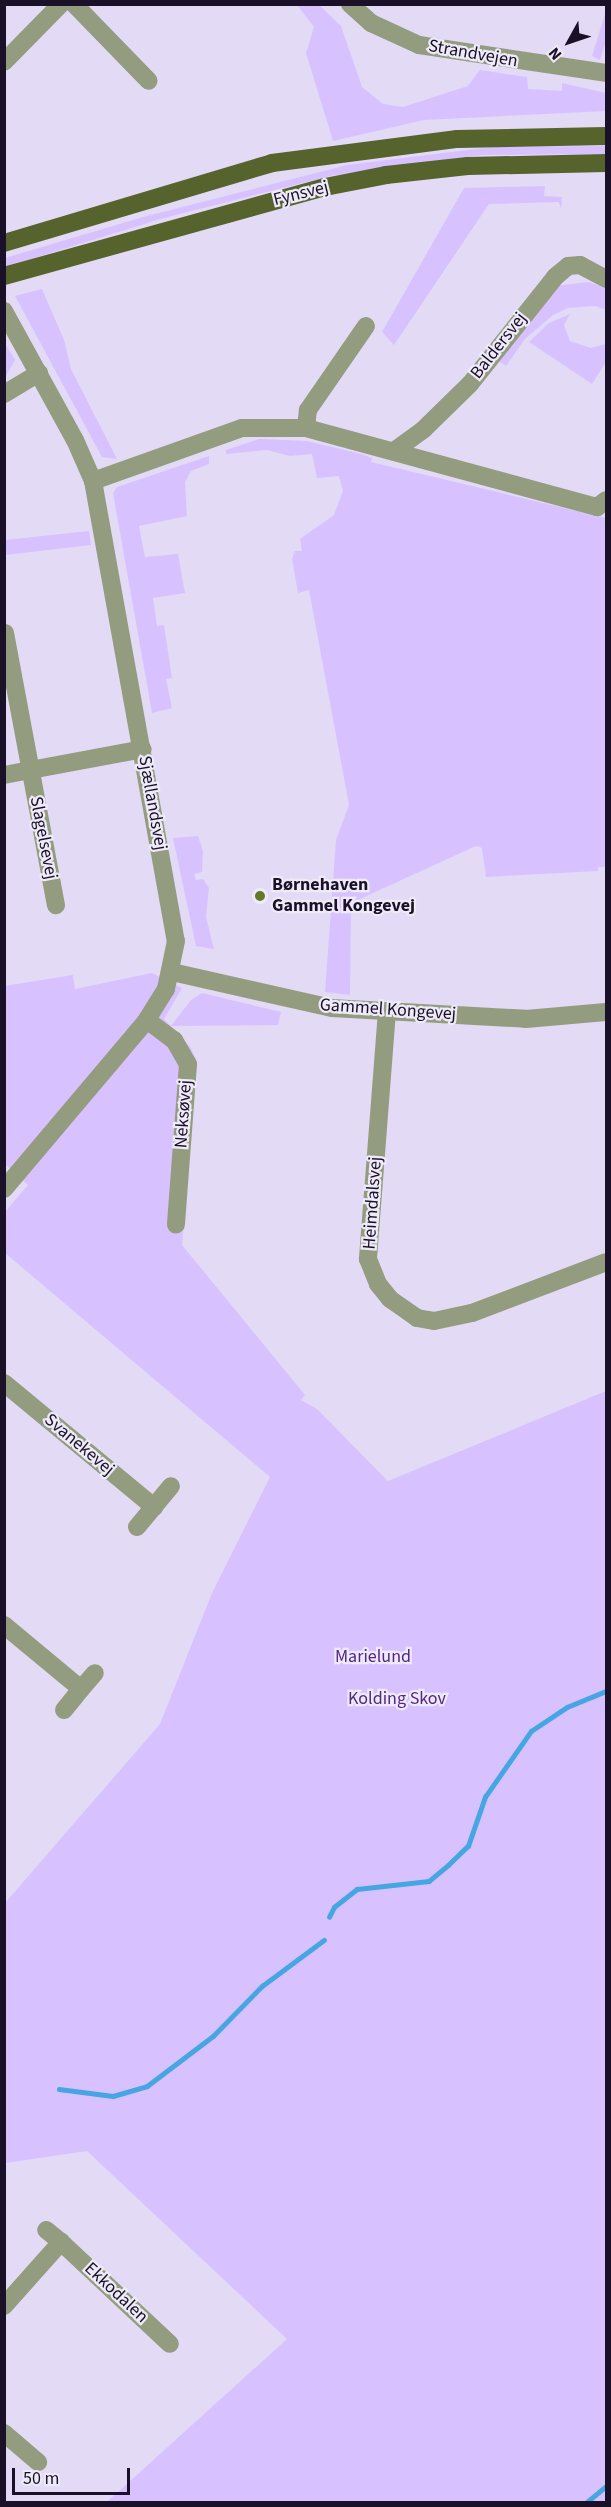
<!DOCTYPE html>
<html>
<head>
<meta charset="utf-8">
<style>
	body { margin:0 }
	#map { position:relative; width:611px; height:2507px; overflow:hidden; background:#e3daf5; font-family:"Source Sans 3",sans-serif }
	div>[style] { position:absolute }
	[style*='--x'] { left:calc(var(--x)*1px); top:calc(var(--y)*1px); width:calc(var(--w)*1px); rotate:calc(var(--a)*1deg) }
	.green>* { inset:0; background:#d7c2ff }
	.stream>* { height:4.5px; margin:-2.25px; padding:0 2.25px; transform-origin:2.25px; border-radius:2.25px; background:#46a6e3 }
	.minor>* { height:18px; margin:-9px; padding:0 9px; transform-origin:9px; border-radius:9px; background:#949c7f }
	.major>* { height:18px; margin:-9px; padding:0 9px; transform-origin:9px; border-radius:9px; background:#57632d }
	.dots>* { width:16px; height:16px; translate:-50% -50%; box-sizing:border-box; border:3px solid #eeeaf8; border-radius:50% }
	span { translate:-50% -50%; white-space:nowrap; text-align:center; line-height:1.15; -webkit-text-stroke:4.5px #eeeaf8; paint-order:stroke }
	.street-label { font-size:18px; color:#1a1128 }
	.poi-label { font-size:18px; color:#1a1128; font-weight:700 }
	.left { translate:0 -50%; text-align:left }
	.park-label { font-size:18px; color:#532589 }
	.frame { position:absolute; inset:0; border:6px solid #1a1128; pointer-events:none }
	.north { position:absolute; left:539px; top:12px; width:60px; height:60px; -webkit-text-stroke:4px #eeeaf8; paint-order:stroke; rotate:230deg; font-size:16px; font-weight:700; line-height:24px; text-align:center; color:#1a1128 }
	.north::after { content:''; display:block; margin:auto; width:21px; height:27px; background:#1a1128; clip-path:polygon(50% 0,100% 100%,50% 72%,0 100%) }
	.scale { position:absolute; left:12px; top:2468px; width:118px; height:27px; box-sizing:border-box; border:3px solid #1a1128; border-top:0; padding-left:8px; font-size:18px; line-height:21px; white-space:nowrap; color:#1a1128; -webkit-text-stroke:4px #eeeaf8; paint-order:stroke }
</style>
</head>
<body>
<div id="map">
	<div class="green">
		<i style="clip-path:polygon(297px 5px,319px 5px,341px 26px,362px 87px,383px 104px,403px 107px,468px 86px,480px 70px,527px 77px,528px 89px,562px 91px,562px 83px,606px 93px,606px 111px,424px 120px,333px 141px,306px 53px,314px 27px)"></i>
		<i style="clip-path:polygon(606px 11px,606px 41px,600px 60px,592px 56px)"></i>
		<i style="clip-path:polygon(606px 146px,606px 154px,482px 155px,330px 176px,164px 218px,5px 267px,5px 258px,143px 217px,347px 165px,492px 147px)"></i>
		<i style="clip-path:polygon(545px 186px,544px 196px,562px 197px,561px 209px,559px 202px,489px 204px,394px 345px,382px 332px,464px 188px)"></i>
		<i style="clip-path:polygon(588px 282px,606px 288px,606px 310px,595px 306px,568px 308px,553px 315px,525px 339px,506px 366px,496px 359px,554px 286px)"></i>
		<i style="clip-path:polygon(42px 289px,64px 340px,71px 369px,117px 459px,102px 457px,15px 296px)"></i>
		<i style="clip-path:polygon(570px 314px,564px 325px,570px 341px,591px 348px,606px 344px,606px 362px,592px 384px,529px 342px,549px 323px)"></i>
		<i style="clip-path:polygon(4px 342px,15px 360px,5px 378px,4px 378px)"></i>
		<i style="clip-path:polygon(259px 439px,307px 441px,361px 454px,372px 458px,371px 462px,606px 518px,606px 867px,598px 867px,598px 871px,486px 877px,482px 848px,476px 846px,351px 903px,350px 995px,325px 992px,336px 840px,349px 805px,309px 590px,298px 593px,292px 559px,295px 551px,302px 551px,300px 539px,334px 515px,343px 491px,339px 476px,317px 478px,312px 454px,290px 456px,267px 450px,226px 454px,226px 450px)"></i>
		<i style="clip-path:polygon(209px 456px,209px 464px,191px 471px,185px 482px,187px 516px,139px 526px,145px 557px,178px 554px,185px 593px,153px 598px,157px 626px,164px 625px,172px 678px,166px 679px,172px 708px,152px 713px,113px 493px,117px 487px)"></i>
		<i style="clip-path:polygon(89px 531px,91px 545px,5px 555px,5px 540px)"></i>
		<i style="clip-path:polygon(198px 836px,203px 851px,202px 872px,194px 874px,196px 880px,203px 879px,209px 888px,206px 917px,214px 949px,196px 946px,173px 838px)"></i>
		<i style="clip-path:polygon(152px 973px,182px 988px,164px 1019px,171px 1026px,191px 1000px,202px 993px,281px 1012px,278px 1025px,171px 1026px,191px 1048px,197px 1063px,182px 1245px,305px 1395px,301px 1400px,317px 1409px,388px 1481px,606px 1391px,606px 2502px,107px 2502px,287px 2339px,87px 2151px,5px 2163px,5px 1903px,160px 1724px,212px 1593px,270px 1477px,5px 1253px,5px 1212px,28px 1185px,5px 1164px,4px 986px,73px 975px,75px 989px)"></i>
	</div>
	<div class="stream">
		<i style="--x:329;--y:1917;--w:11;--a:-63"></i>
		<i style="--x:334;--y:1907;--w:29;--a:-38"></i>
		<i style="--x:357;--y:1889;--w:72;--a:-6.3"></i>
		<i style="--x:429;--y:1881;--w:25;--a:-40"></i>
		<i style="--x:448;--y:1865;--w:28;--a:-44"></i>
		<i style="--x:468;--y:1846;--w:52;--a:-70.9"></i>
		<i style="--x:485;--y:1797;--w:80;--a:-55.1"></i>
		<i style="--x:531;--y:1731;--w:43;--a:-33.7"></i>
		<i style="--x:567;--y:1707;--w:42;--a:-22.3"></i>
		<i style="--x:59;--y:2089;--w:54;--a:7.4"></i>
		<i style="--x:113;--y:2096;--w:35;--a:-16"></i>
		<i style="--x:147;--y:2086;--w:83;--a:-37.1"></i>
		<i style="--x:213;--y:2036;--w:70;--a:-45.6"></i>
		<i style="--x:262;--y:1986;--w:77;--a:-36.6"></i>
		<i style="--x:587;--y:2502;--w:25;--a:-40"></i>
	</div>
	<div class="minor">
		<i style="--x:74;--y:4;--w:107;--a:45.8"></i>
		<i style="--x:350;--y:4;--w:28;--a:42"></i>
		<i style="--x:371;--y:23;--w:53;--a:24.6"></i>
		<i style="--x:419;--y:45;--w:189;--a:8.5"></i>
		<i style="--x:4;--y:62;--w:81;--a:-45.5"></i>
		<i style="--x:4;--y:311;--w:147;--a:61.2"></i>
		<i style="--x:75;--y:440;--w:45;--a:66.3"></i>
		<i style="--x:93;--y:481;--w:467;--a:79.8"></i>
		<i style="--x:176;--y:941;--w:49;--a:101.8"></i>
		<i style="--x:166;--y:989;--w:36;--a:122"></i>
		<i style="--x:147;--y:1020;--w:221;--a:130.2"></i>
		<i style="--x:4;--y:394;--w:41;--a:-31"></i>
		<i style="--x:306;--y:428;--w:18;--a:-84"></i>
		<i style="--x:308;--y:410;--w:102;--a:-55.4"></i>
		<i style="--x:394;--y:451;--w:37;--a:-36"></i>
		<i style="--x:424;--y:429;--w:64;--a:-44.4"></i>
		<i style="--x:470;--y:384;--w:137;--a:-51.5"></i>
		<i style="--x:555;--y:277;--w:17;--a:-40"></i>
		<i style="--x:568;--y:266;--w:12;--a:-5"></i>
		<i style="--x:580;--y:265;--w:30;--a:28"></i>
		<i style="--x:93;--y:481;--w:158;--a:-19.6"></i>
		<i style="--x:242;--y:428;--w:64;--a:0"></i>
		<i style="--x:306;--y:428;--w:302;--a:15.2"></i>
		<i style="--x:597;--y:507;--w:11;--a:-38"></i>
		<i style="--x:5;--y:633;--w:277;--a:79.4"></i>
		<i style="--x:4;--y:775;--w:141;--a:-10.6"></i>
		<i style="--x:172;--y:972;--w:164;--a:12.7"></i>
		<i style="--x:332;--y:1008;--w:194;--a:3.2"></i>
		<i style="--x:526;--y:1019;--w:80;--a:-5"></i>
		<i style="--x:387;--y:1011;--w:249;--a:94.4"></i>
		<i style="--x:368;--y:1259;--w:27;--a:68"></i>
		<i style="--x:378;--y:1284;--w:19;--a:51"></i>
		<i style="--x:390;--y:1299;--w:33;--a:35"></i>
		<i style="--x:417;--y:1318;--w:17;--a:10"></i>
		<i style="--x:434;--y:1321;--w:39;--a:-12"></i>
		<i style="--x:472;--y:1313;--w:143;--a:-20.8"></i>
		<i style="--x:147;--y:1020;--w:34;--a:37"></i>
		<i style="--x:174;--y:1040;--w:28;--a:60"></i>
		<i style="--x:188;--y:1064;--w:161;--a:94.3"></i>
		<i style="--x:4;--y:1383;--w:195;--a:39.6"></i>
		<i style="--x:137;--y:1527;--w:53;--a:-50.3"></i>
		<i style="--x:4;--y:1625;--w:100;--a:39.7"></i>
		<i style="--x:81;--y:1689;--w:27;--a:129"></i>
		<i style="--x:81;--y:1689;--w:21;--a:-49"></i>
		<i style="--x:61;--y:2242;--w:149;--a:43.1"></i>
		<i style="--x:4;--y:2306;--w:86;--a:-48.3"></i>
		<i style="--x:61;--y:2242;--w:19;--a:-141"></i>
		<i style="--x:4;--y:2433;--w:45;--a:40.5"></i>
	</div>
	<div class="major">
		<i style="--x:4;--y:243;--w:280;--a:-16.6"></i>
		<i style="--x:272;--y:163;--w:187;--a:-7.4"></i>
		<i style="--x:457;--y:139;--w:149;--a:-1.2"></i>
		<i style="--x:4;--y:276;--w:333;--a:-15.5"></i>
		<i style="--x:325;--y:187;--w:62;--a:-11.1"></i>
		<i style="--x:386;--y:175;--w:82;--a:-6.3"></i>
		<i style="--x:468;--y:166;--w:138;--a:-1.2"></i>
	</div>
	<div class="dots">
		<i style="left:260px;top:896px;background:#667725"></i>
	</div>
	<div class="street-label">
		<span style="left:473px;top:54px;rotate:10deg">Strandvejen</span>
		<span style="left:301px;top:194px;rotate:-14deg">Fynsvej</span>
		<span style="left:499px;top:346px;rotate:-52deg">Baldersvej</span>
		<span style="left:152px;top:803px;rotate:80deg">Sjællandsvej</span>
		<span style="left:43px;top:838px;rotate:79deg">Slagelsevej</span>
		<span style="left:388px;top:1010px;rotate:4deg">Gammel Kongevej</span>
		<span style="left:184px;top:1114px;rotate:-86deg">Neksøvej</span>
		<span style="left:373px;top:1203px;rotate:-86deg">Heimdalsvej</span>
		<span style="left:79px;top:1445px;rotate:40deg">Svanekevej</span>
		<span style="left:116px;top:2293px;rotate:43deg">Ekkodalen</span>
	</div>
	<div class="poi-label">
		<span class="left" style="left:272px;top:896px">Børnehaven<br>Gammel Kongevej</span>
	</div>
	<div class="park-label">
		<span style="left:373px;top:1657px">Marielund</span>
		<span style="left:397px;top:1699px">Kolding Skov</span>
	</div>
	<div class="frame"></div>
	<div class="north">N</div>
	<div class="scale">50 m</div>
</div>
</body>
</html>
